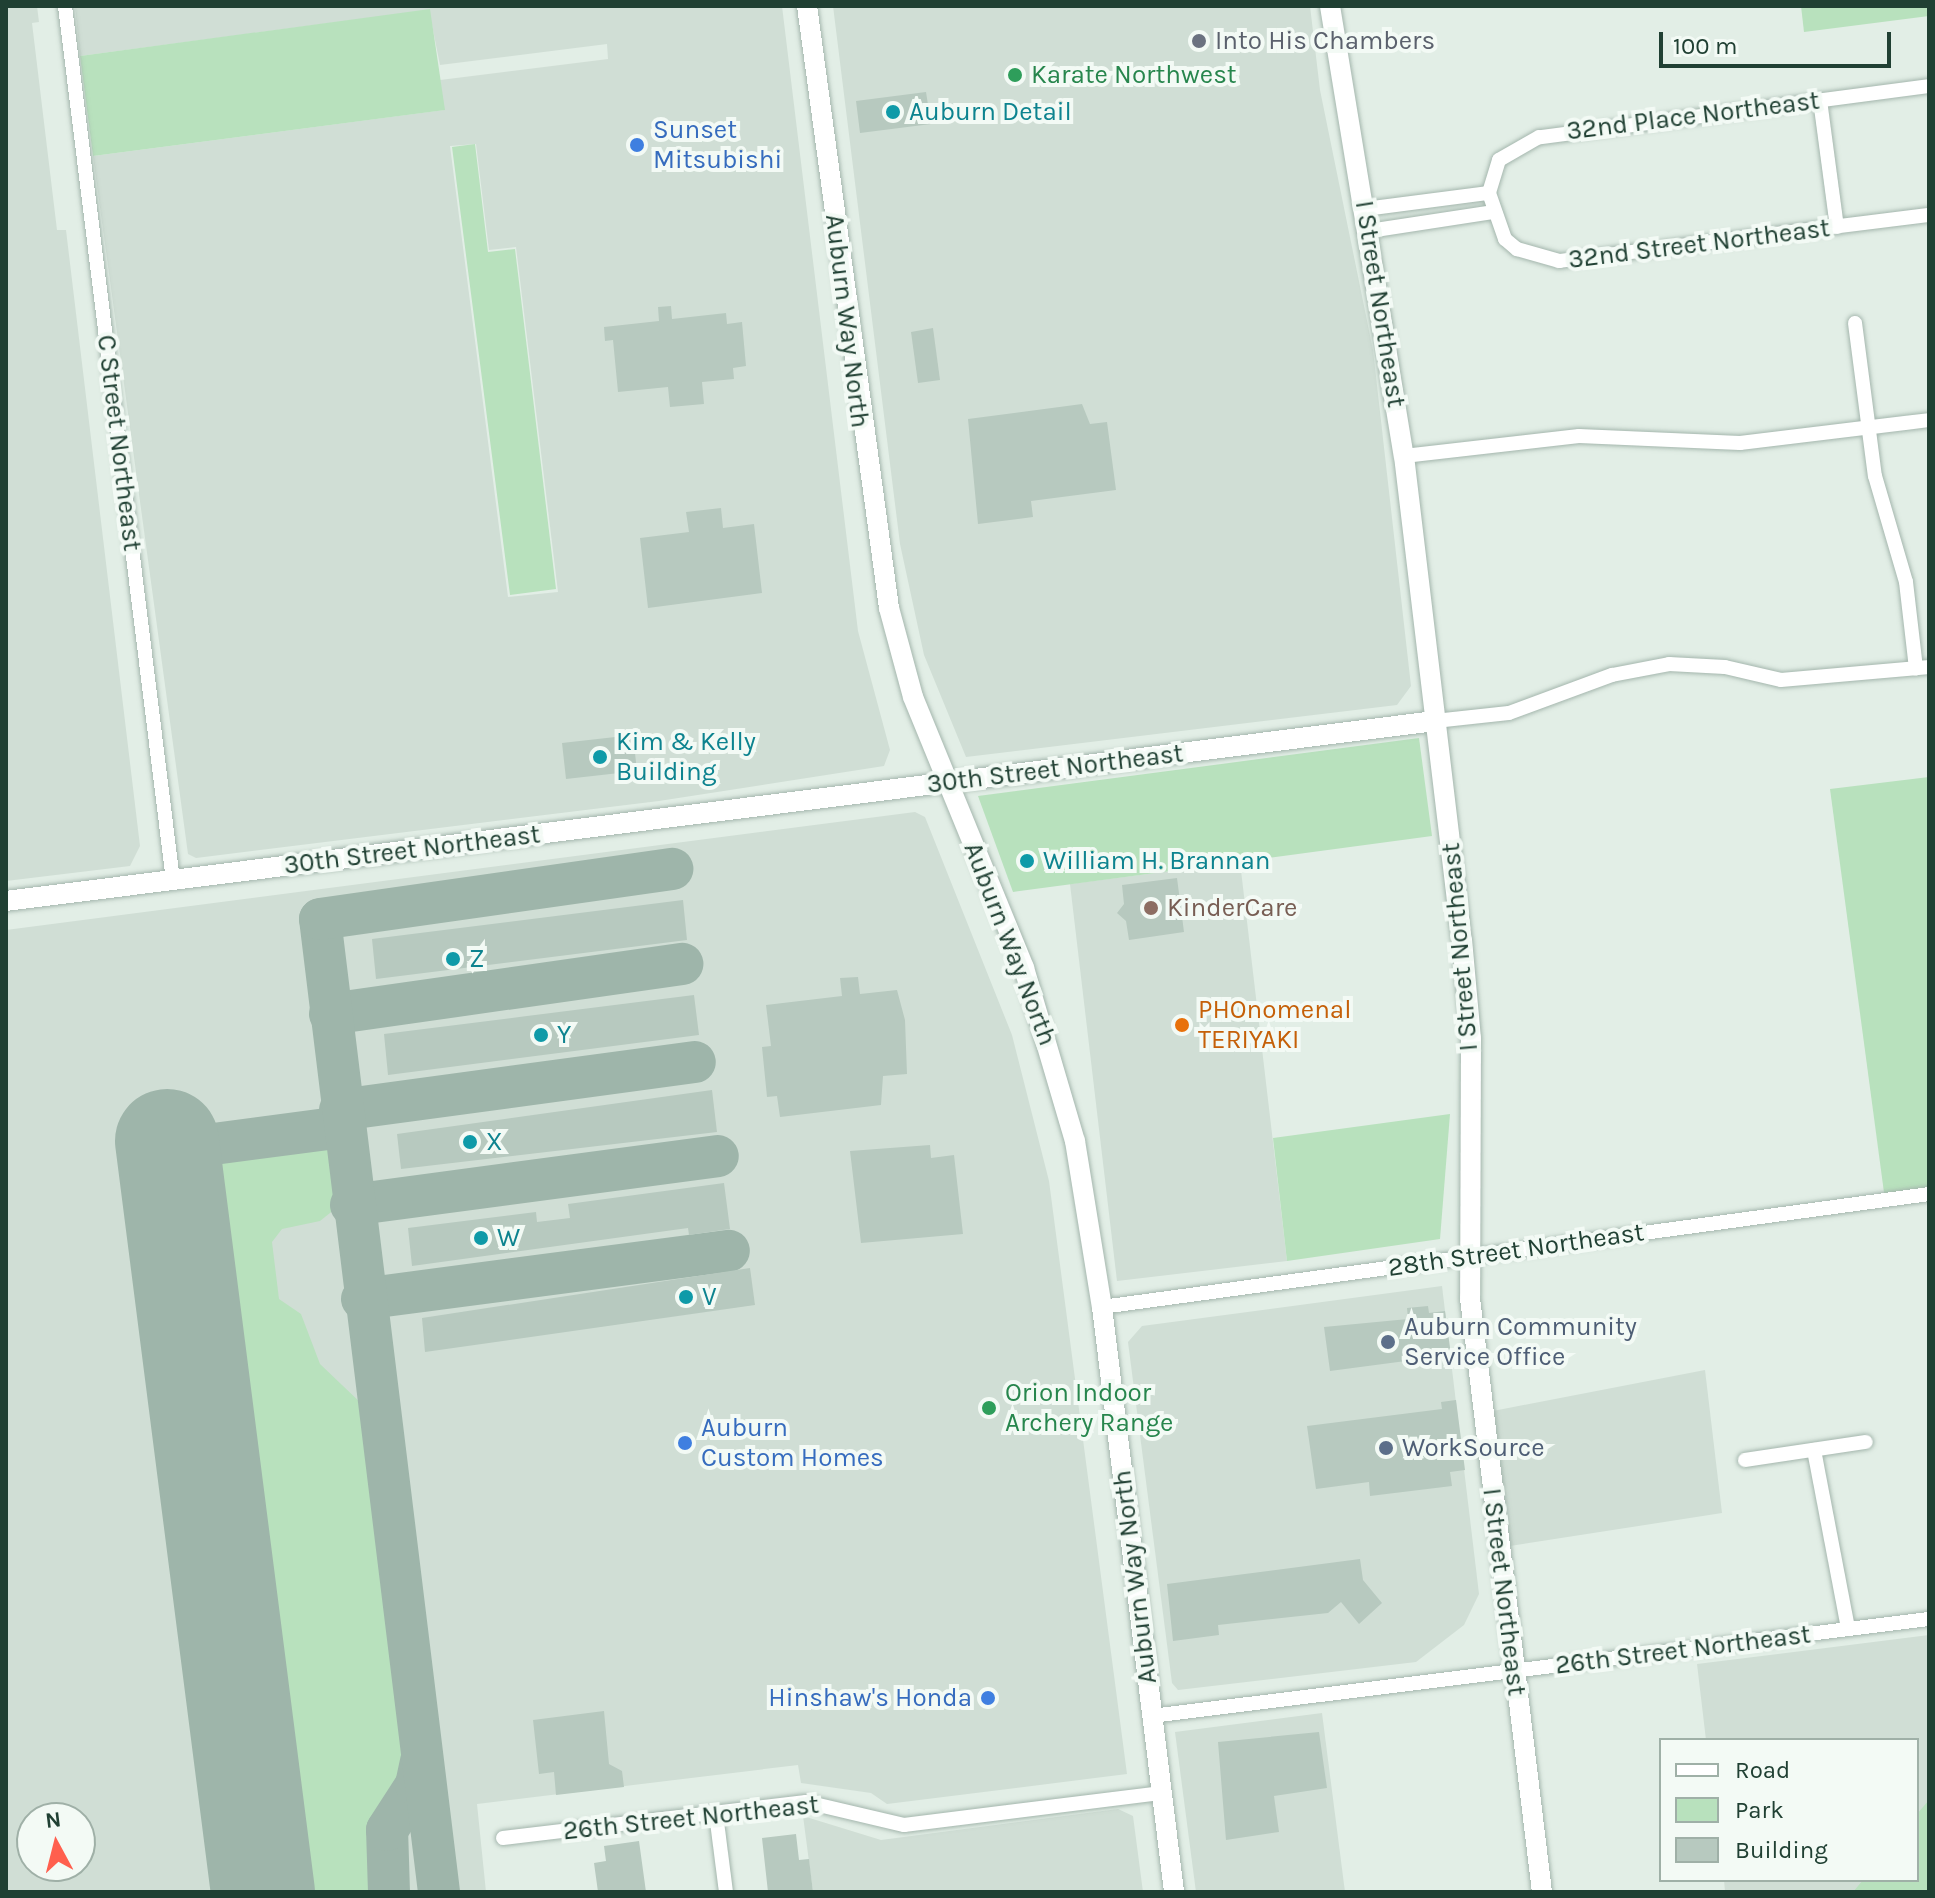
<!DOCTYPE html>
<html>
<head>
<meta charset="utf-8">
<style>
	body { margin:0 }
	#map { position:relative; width:1935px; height:1898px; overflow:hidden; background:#e2eee6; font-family:Karla,sans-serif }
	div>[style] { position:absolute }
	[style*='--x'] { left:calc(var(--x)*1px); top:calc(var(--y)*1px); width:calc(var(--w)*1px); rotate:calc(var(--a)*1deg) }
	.built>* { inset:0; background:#d0ded5 }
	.green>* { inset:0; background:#b8e1bd }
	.taxiway>* { height:42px; margin:-21px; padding:0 21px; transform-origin:21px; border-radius:21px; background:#9eb5aa }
	.runway>* { height:104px; margin:-52px; padding:0 52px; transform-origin:52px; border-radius:52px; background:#9eb5aa }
	.building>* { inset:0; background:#b7c9bf }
	.roads { filter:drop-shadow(0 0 2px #a4b6ad) drop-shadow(0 0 2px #a4b6ad) }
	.street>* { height:14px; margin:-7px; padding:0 7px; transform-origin:7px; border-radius:7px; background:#fff }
	.secondary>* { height:20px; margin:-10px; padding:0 10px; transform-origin:10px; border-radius:10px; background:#fff }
	.dots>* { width:22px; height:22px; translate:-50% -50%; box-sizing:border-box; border:4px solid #f3faf5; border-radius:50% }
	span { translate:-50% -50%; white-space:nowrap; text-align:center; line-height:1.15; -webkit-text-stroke:8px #f3faf5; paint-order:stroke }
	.worship-label { font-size:26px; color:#5b616d }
	.left { translate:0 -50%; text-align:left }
	.leisure-label { font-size:26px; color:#27864d }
	.culture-label { font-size:26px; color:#0d838f }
	.street-label { font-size:26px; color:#204033 }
	.shop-label { font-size:26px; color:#366cbe }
	.right { translate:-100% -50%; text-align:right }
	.education-label { font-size:26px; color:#785e54 }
	.food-label { font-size:26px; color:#c56008 }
	.service-label { font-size:26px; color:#4e5e75 }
	.frame { position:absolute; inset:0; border:8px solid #204033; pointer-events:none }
	.legend { position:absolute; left:1659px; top:1738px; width:260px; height:144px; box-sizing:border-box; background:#f3faf5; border:2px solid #9fb0a7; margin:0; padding:10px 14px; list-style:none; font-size:24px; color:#204033 }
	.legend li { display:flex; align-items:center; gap:16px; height:40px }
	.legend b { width:40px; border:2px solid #9fb0a7 }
	.north { position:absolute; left:16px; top:1802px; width:80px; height:80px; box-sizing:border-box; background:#f3faf5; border:2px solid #9fb0a7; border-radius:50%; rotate:353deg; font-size:22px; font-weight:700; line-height:32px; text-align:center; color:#204033 }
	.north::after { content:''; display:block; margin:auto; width:28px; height:36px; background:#ff5f4e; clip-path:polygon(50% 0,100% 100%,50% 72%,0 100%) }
	.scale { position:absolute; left:1659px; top:32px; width:232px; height:36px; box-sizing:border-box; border:4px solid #204033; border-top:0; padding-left:10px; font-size:24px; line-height:28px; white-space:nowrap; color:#204033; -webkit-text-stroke:6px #f3faf5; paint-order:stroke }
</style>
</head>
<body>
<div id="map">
	<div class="built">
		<i style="clip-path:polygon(6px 6px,37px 6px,39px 22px,32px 23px,57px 230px,66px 230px,140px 846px,130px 866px,6px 881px)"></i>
		<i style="clip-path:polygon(evenodd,75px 6px,782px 6px,858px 631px,890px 750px,884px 766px,659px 801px,196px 858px,188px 854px,93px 156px,444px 110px,440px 80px,608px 59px,607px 44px,440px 65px,429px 10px,80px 56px,75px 6px,476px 144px,489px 250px,516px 247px,558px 592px,508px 597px,450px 146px,476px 144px)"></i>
		<i style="clip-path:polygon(833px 6px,1310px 6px,1320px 90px,1373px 350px,1411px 686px,1397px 705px,966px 757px,924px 655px,900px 544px)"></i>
		<i style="clip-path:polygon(evenodd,915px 812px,925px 817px,1012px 1035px,1049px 1181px,1127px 1774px,887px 1804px,871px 1793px,801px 1783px,798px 1765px,477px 1804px,486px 1892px,6px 1892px,6px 930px,915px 812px,32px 1818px,80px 1818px,80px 1866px,32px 1866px,32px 1818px)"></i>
		<i style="clip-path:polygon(1240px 862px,1287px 1261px,1117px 1281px,1070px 884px)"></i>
		<i style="clip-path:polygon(1442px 1286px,1479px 1594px,1464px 1625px,1416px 1662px,1178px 1690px,1172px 1683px,1128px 1342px,1142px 1326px)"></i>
		<i style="clip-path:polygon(1705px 1370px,1722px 1513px,1510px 1546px,1493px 1411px)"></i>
		<i style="clip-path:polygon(1929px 1635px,1929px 1892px,1725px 1892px,1724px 1880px,1917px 1880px,1917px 1740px,1706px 1740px,1697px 1664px)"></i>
		<i style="clip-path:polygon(1322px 1713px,1345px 1892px,1196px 1892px,1175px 1732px)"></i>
		<i style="clip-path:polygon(1118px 1809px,1133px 1816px,1143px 1892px,813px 1892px,803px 1816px,881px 1840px)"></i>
	</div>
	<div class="green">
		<i style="clip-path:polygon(1801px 6px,1929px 6px,1929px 16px,1804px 32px)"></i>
		<i style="clip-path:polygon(430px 9px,445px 110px,93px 156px,80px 56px)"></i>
		<i style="clip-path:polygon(475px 144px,488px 252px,515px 249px,556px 589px,510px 595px,452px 147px)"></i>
		<i style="clip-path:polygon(1419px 738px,1432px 836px,1013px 892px,978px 796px)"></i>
		<i style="clip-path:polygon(1929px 777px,1929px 1194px,1885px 1200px,1830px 789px)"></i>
		<i style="clip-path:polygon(1450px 1114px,1440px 1239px,1287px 1261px,1273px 1138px)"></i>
		<i style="clip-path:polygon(317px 1140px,335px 1143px,345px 1186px,340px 1205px,320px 1221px,282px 1229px,272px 1242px,279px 1299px,301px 1314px,320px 1364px,364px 1406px,411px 1758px,411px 1771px,374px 1834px,381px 1892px,296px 1892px,201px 1157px,249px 1145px)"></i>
		<i style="clip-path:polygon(1929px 1800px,1929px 1892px,1853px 1892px,1863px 1880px,1917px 1880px,1917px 1814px)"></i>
	</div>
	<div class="taxiway">
		<i style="--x:330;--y:1014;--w:356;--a:-8.1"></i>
		<i style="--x:340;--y:1110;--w:358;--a:-7.7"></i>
		<i style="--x:168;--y:1150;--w:177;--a:-7.5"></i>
		<i style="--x:351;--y:1205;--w:370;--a:-7.6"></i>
		<i style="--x:362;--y:1299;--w:370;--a:-7.5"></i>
		<i style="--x:389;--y:1892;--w:62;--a:-91.8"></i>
		<i style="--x:387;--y:1830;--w:54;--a:-57.2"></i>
		<i style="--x:416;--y:1785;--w:25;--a:-78"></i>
		<i style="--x:439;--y:1892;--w:980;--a:-96.97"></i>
		<i style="--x:320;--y:919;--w:356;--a:-8.1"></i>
	</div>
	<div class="runway">
		<i style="--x:167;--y:1141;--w:757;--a:82.72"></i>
	</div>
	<div class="building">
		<i style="clip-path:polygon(926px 92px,931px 124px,860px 133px,856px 101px)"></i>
		<i style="clip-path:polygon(671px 306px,672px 319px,726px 313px,727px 324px,742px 322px,746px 366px,733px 368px,734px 379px,702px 382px,704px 404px,670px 407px,668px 387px,618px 392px,613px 340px,605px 341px,604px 327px,659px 321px,658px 307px)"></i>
		<i style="clip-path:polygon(933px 328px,940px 380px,918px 383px,911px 332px)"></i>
		<i style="clip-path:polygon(1082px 404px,1090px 424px,1107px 422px,1116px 490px,1031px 501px,1033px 517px,978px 524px,968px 419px)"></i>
		<i style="clip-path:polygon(721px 508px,723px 528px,754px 524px,762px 593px,648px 608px,640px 538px,689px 532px,686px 512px)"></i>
		<i style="clip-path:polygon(633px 735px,637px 771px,566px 779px,562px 743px)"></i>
		<i style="clip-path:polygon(1177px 878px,1184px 932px,1129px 940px,1126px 921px,1117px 913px,1124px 904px,1122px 885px)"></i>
		<i style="clip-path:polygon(683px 900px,687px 940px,376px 979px,372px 939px)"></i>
		<i style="clip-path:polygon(858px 977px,860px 994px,897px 990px,905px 1020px,907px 1074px,883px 1076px,881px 1105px,780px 1117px,777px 1096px,767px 1097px,762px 1047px,771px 1046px,766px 1005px,842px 996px,840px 978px)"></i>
		<i style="clip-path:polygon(694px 995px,699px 1035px,388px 1075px,384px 1034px)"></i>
		<i style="clip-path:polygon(712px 1090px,717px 1132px,401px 1169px,397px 1134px)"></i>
		<i style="clip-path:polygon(930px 1145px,931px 1158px,954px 1155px,963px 1234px,861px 1243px,850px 1151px)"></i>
		<i style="clip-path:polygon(724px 1183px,730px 1229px,689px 1235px,688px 1228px,412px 1266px,408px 1228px,536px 1212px,537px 1222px,570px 1218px,568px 1204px)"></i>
		<i style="clip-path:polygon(750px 1268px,755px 1305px,425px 1352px,422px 1318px)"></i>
		<i style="clip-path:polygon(1428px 1306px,1429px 1313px,1445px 1311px,1451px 1355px,1330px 1371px,1324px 1327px,1408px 1319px,1407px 1308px)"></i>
		<i style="clip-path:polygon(1456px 1400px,1465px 1470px,1450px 1472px,1452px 1486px,1370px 1496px,1369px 1482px,1316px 1489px,1307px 1426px,1442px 1409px,1441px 1402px)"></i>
		<i style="clip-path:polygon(1360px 1559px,1363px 1580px,1382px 1603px,1359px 1624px,1341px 1602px,1328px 1613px,1218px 1625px,1219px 1635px,1173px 1641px,1167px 1584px)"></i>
		<i style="clip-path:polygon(604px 1711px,609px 1764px,622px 1771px,624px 1787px,556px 1795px,554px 1772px,539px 1774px,533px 1720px)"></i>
		<i style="clip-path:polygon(1319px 1732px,1327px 1788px,1274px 1796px,1279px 1832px,1226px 1840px,1218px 1742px)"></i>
		<i style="clip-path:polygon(796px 1834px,799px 1860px,809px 1859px,813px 1892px,768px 1892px,762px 1838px)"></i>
		<i style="clip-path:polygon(639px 1841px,646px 1892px,598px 1892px,594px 1863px,606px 1861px,604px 1846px)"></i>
	</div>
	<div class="roads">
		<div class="street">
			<i style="--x:65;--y:6;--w:881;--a:82.96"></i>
			<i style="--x:1929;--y:86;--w:393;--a:172.5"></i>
			<i style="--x:1539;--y:137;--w:46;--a:150.1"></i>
			<i style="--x:1499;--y:160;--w:34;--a:107"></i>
			<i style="--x:1489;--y:193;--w:49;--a:70.8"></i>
			<i style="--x:1505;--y:239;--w:16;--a:40"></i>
			<i style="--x:1517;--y:249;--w:44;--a:15.9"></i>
			<i style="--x:1559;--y:261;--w:373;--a:-7.1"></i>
			<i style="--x:1820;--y:100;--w:128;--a:82.4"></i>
			<i style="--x:1365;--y:209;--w:125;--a:-7.4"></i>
			<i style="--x:1369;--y:231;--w:125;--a:-8.7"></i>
			<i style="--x:1855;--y:323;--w:154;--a:82.6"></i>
			<i style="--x:1875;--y:476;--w:110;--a:73.7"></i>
			<i style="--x:1906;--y:582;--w:87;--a:83.4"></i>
			<i style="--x:1404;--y:456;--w:176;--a:-6.5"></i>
			<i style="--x:1579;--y:436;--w:161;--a:2.5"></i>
			<i style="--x:1740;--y:443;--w:190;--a:-6.9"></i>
			<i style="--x:1435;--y:721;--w:74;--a:-6.2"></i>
			<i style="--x:1509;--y:713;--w:110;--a:-20.3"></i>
			<i style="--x:1612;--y:675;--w:58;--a:-10.9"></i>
			<i style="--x:1669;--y:664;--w:56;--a:3.1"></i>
			<i style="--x:1725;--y:667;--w:57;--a:13.1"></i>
			<i style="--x:1781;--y:680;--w:149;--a:-5"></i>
			<i style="--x:1102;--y:1307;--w:835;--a:-7.78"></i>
			<i style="--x:1814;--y:1450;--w:182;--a:79.2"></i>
			<i style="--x:1745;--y:1460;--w:122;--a:-8.5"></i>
			<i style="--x:1152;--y:1716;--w:783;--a:-7.12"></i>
			<i style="--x:716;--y:1814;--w:79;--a:82.7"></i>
			<i style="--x:503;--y:1838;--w:305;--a:-6.8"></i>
			<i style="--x:806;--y:1802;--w:101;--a:13.2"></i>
			<i style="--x:904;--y:1825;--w:260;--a:-7.1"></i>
		</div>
		<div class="secondary">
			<i style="--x:807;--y:6;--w:608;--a:82.24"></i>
			<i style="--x:889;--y:608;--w:92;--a:74.9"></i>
			<i style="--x:913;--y:697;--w:293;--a:67.7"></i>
			<i style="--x:1024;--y:968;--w:180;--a:73.6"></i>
			<i style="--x:1075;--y:1141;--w:168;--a:80.8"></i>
			<i style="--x:1102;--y:1307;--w:589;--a:82.98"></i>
			<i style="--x:1330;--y:6;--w:456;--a:80.7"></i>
			<i style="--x:1404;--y:456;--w:487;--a:83.2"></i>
			<i style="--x:1462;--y:940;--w:98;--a:84.8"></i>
			<i style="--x:1471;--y:1038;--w:260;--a:90.2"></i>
			<i style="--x:1470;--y:1298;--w:598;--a:83.09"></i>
			<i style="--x:6;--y:901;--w:1440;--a:-7.18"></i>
		</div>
	</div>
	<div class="dots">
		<i style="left:1199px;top:41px;background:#6b7280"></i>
		<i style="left:1015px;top:75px;background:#2e9e5b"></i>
		<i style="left:893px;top:112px;background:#0f9aa8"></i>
		<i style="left:637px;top:145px;background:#3f7fe0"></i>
		<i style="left:600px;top:757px;background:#0f9aa8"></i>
		<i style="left:1027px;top:861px;background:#0f9aa8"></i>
		<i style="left:1151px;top:908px;background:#8d6e63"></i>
		<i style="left:453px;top:959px;background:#0f9aa8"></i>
		<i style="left:1182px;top:1025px;background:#e8710a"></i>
		<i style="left:541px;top:1035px;background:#0f9aa8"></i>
		<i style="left:470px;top:1142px;background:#0f9aa8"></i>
		<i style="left:481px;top:1238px;background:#0f9aa8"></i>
		<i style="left:686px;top:1297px;background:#0f9aa8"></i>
		<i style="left:1388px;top:1342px;background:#5c6f8a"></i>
		<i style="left:989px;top:1408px;background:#2e9e5b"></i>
		<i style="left:685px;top:1443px;background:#3f7fe0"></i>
		<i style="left:1386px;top:1448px;background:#5c6f8a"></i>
		<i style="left:988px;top:1698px;background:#3f7fe0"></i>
	</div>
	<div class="worship-label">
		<span class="left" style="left:1215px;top:41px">Into His Chambers</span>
	</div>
	<div class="leisure-label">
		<span class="left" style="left:1031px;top:75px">Karate Northwest</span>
		<span class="left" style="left:1005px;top:1408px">Orion Indoor<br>Archery Range</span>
	</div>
	<div class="culture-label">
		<span class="left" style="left:909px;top:112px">Auburn Detail</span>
		<span class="left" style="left:616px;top:757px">Kim &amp; Kelly<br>Building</span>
		<span class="left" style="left:1043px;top:861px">William H. Brannan</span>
		<span class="left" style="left:469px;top:959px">Z</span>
		<span class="left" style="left:557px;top:1035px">Y</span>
		<span class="left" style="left:486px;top:1142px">X</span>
		<span class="left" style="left:497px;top:1238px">W</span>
		<span class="left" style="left:702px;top:1297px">V</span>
	</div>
	<div class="street-label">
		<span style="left:1693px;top:116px;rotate:-7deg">32nd Place Northeast</span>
		<span style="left:1699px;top:244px;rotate:-7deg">32nd Street Northeast</span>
		<span style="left:1380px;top:304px;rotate:81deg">I Street Northeast</span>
		<span style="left:847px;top:321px;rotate:83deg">Auburn Way North</span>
		<span style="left:119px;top:443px;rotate:83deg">C Street Northeast</span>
		<span style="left:1055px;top:769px;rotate:-7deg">30th Street Northeast</span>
		<span style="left:412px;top:850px;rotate:-7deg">30th Street Northeast</span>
		<span style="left:1010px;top:944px;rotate:69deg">Auburn Way North</span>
		<span style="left:1460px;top:947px;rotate:-95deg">I Street Northeast</span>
		<span style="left:1516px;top:1250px;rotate:-8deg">28th Street Northeast</span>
		<span style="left:1135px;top:1577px;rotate:-97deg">Auburn Way North</span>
		<span style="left:1504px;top:1592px;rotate:83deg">I Street Northeast</span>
		<span style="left:1683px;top:1650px;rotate:-7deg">26th Street Northeast</span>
		<span style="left:691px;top:1818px;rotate:-6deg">26th Street Northeast</span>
	</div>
	<div class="shop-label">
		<span class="left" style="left:653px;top:145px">Sunset<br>Mitsubishi</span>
		<span class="left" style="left:701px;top:1443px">Auburn<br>Custom Homes</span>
		<span class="right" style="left:972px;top:1698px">Hinshaw's Honda</span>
	</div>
	<div class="education-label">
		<span class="left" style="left:1167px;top:908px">KinderCare</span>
	</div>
	<div class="food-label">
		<span class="left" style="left:1198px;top:1025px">PHOnomenal<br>TERIYAKI</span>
	</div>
	<div class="service-label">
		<span class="left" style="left:1404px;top:1342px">Auburn Community<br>Service Office</span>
		<span class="left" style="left:1402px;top:1448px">WorkSource</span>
	</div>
	<div class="frame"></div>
	<ul class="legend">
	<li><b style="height:10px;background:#fff"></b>Road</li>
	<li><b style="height:22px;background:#b8e1bd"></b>Park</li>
	<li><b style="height:22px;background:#b7c9bf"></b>Building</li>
	</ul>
	<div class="north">N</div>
	<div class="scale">100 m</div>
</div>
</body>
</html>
